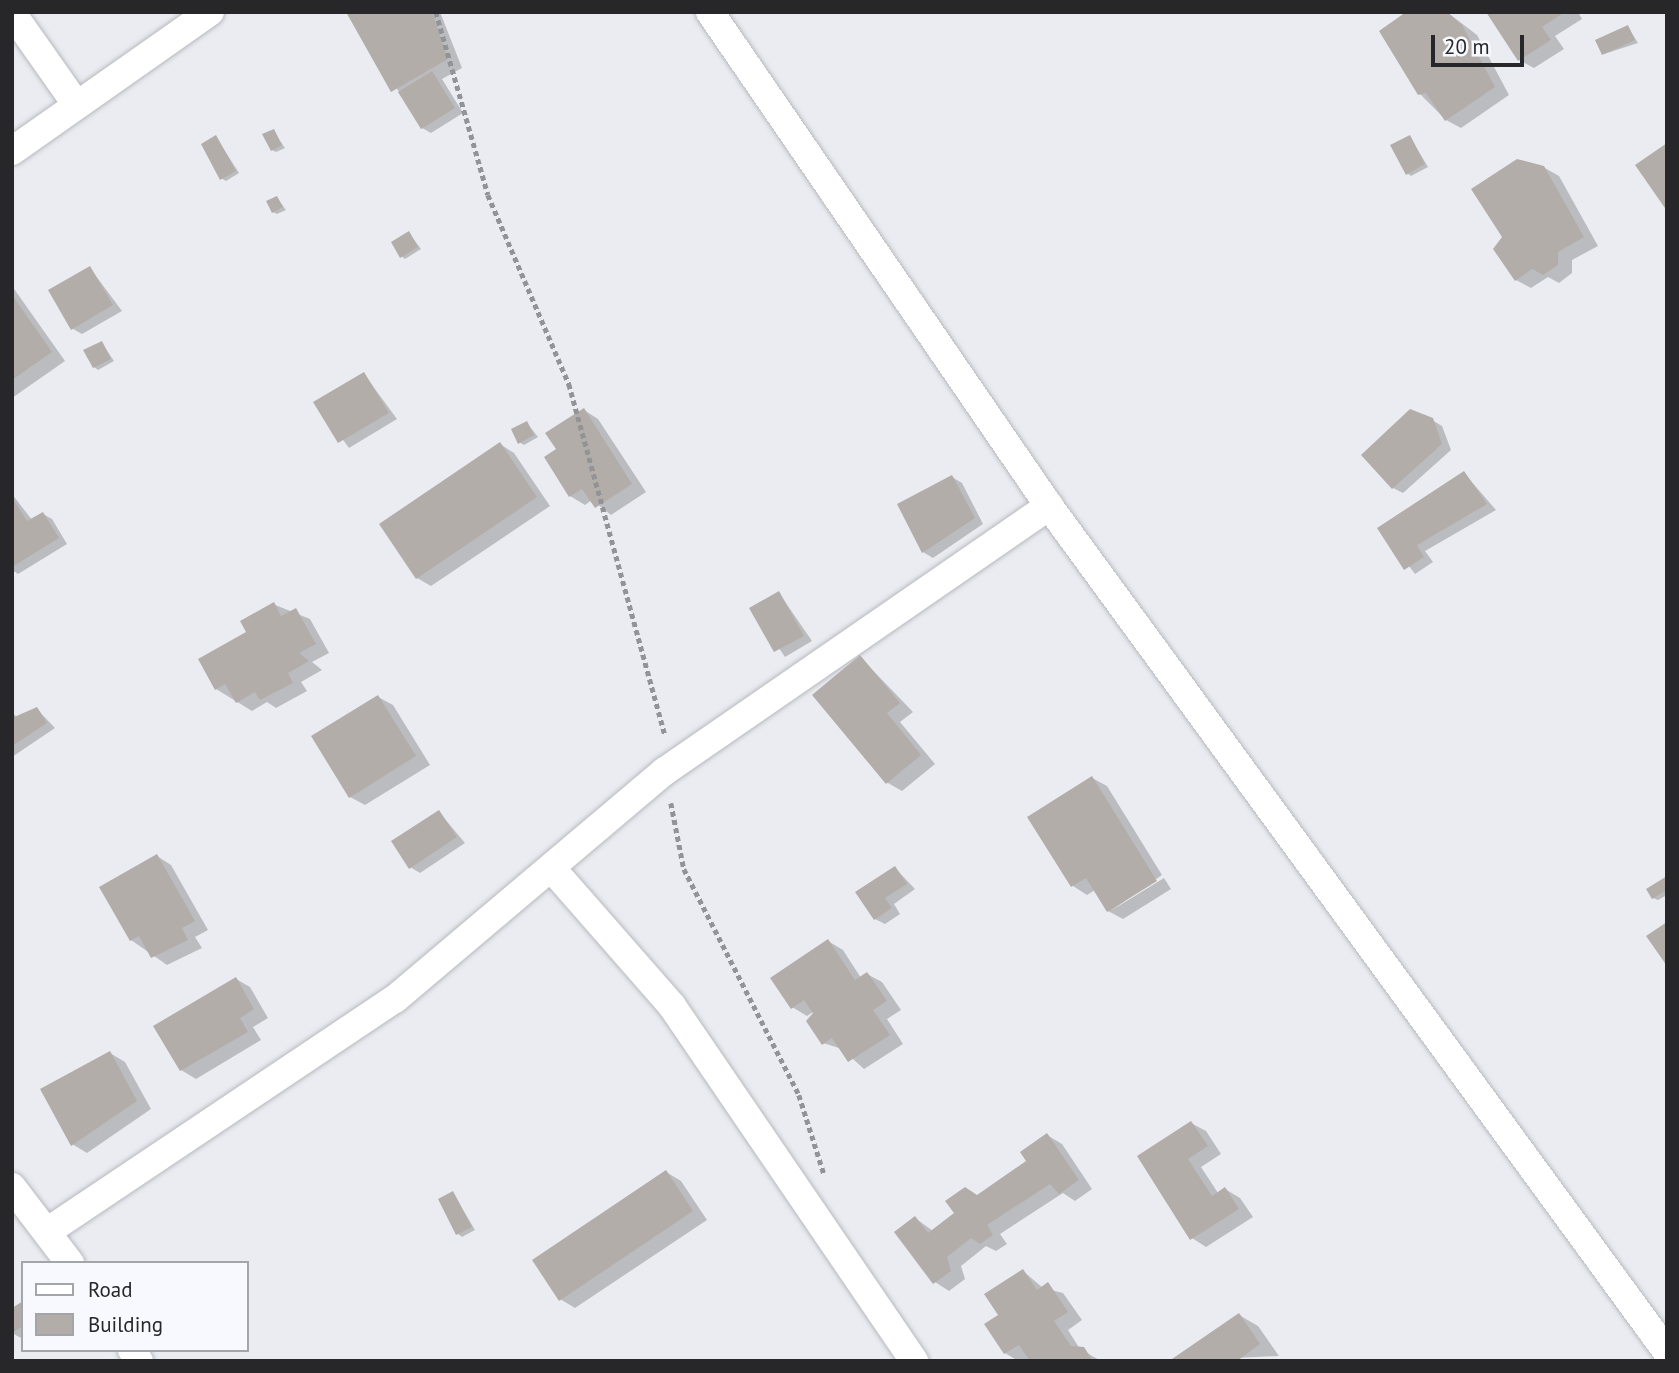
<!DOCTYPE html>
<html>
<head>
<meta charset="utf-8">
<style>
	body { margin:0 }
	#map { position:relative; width:1679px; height:1373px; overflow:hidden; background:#eaecf1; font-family:"PT Sans",sans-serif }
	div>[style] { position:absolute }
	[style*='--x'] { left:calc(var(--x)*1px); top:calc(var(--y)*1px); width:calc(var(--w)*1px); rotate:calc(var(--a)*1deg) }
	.shadow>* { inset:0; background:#0003 }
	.building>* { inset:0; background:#b3adaa }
	.path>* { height:4.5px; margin-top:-2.25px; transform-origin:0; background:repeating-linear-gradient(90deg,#929397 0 5px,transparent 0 8.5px) }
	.roads { filter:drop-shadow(0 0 2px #b7b9be) drop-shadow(0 0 2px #b7b9be) }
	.minor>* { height:28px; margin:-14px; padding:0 14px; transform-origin:14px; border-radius:14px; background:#fff }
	span { translate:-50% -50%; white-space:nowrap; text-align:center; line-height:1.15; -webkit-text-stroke:6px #f7f9ff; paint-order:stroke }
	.frame { position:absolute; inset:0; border:14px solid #272729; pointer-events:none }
	.legend { position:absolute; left:21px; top:1261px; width:228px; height:91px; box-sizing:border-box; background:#f7f9ff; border:2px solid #a4a5a9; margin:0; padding:9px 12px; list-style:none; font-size:21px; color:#272729 }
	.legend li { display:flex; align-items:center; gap:14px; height:35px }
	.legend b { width:35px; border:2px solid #a4a5a9 }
	.scale { position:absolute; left:1431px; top:35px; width:93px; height:32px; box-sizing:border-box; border:4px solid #272729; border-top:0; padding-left:9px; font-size:21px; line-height:24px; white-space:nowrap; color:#272729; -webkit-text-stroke:5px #f7f9ff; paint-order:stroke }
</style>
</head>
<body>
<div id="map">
	<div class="shadow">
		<i style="clip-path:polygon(348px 12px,440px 12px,462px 68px,442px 79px,463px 113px,431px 133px,422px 128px)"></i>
		<i style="clip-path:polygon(1410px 12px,1447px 12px,1477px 35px,1509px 95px,1461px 128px,1446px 120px,1419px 93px)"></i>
		<i style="clip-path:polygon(1488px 12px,1578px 12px,1582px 19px,1555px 36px,1564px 49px,1534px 68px,1519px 60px)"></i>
		<i style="clip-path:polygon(1628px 27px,1638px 43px,1604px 54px)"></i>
		<i style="clip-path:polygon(273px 131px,285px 148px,276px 152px,272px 150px)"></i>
		<i style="clip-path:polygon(216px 137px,239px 173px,226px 181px,221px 178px)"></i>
		<i style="clip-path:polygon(1410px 137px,1428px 167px,1411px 176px,1407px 173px)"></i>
		<i style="clip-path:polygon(1543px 167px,1559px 176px,1598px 246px,1572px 260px,1572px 273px,1559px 283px,1548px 277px,1531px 288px,1516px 280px)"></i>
		<i style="clip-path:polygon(277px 198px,286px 210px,277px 214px,273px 212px)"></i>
		<i style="clip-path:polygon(409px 233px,421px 249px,405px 259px,401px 256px)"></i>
		<i style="clip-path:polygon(90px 268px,122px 311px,82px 334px,73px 329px)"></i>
		<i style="clip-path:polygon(12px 286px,65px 361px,12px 398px)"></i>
		<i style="clip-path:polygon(102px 343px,114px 361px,98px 370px,94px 367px)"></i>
		<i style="clip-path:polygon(364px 374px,397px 419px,349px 448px,315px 402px)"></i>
		<i style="clip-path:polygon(584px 410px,598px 419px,646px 492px,611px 515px,592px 500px,585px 505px,570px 496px,558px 450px)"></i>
		<i style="clip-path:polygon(1432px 420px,1442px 426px,1451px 450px,1403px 493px,1393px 488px)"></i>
		<i style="clip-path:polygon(527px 423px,538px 437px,524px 445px,519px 442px)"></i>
		<i style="clip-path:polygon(500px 444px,514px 453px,550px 506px,431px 586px,417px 578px)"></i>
		<i style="clip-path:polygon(1464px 473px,1496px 510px,1425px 551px,1433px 562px,1415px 574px,1380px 528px)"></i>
		<i style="clip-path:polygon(952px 477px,962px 483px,983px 524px,933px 558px,923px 552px,899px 505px)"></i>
		<i style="clip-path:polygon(12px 494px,32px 520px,43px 514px,52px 519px,67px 544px,18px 574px,12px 570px)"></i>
		<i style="clip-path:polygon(779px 593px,812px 641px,785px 657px,751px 608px)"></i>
		<i style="clip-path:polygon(273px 604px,310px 619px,329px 653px,312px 662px,322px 670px,301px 682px,307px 691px,276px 708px,267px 702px,252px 711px,216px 689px)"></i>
		<i style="clip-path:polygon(860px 657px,913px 712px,900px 722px,935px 764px,902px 791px,888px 783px,815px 696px)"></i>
		<i style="clip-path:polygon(378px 697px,393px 705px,430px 765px,365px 805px,350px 797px)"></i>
		<i style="clip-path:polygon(37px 709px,55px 728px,12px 757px,12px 711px,19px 721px)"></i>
		<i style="clip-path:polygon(1092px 778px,1107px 786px,1162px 875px,1112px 910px,1164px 878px,1171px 889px,1123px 919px,1108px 911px,1095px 890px,1087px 895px,1073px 886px,1030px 817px)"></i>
		<i style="clip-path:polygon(439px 812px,465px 843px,420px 873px,410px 867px)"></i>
		<i style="clip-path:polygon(157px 856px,171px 865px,208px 930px,195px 937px,202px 948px,167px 965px,131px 940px)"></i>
		<i style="clip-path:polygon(895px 868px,915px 889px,894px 904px,900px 914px,885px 924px,875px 919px)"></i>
		<i style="clip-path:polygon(1667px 878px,1667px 895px,1658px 900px,1653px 898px)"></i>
		<i style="clip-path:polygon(828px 941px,843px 950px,861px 978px,867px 974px,882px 982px,901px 1010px,887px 1019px,903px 1044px,864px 1069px,842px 1049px,823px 1043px,816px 1010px,807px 1016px,792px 1007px)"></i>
		<i style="clip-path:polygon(236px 979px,250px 987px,268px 1018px,253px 1027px,261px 1040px,196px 1079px,181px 1070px)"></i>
		<i style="clip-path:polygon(110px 1053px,125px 1062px,151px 1109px,87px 1153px,72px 1144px)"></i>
		<i style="clip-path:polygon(1191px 1123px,1206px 1131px,1221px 1154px,1201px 1167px,1218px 1193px,1225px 1189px,1240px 1198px,1253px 1217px,1206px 1247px,1192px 1238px,1139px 1156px)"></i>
		<i style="clip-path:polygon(1047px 1135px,1062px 1144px,1092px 1189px,1075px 1201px,1063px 1193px,1000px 1234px,1007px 1244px,996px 1251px,986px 1246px,961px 1266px,965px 1279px,949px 1291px,935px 1282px,915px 1218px,933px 1231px,1028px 1162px)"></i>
		<i style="clip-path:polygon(666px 1172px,681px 1181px,707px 1220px,575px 1308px,560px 1299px)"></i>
		<i style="clip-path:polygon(453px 1193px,475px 1230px,462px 1237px,458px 1234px)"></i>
		<i style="clip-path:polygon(1023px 1271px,1043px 1288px,1063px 1293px,1082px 1320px,1068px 1330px,1080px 1349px,1101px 1361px,1018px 1361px,1005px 1353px,987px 1325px,1001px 1315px)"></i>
		<i style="clip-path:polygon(23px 1303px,23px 1337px,21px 1338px,12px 1333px,12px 1310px)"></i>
		<i style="clip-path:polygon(1239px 1315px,1258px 1326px,1279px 1356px,1172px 1361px)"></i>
	</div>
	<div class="building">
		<i style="clip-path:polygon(346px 12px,432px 12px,448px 59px,391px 92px)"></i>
		<i style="clip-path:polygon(1406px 12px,1449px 14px,1462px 25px,1495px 87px,1445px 121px,1426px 93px,1418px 95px,1379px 31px)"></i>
		<i style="clip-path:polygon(1486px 12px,1565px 12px,1542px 27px,1551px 40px,1518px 61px)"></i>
		<i style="clip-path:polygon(1628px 25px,1635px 40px,1602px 55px,1595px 40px)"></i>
		<i style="clip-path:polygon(432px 71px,455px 108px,421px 129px,398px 92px)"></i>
		<i style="clip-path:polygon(274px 129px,282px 145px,271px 151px,262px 134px)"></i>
		<i style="clip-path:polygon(216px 135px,236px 171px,220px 180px,201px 144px)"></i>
		<i style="clip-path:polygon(1410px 135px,1425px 164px,1406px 175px,1390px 145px)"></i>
		<i style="clip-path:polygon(1667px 143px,1667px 211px,1635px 165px)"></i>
		<i style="clip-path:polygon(1517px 159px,1544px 166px,1584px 237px,1558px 252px,1558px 265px,1543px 275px,1532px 269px,1515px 281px,1493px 249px,1502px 237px,1471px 189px)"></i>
		<i style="clip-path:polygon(277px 196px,283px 207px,272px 213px,266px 201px)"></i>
		<i style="clip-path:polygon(409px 231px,418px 247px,400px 258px,391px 242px)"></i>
		<i style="clip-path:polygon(90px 266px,113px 305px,71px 330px,48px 290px)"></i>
		<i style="clip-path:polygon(12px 295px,52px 352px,12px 380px)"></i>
		<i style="clip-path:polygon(102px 341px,111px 359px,93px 368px,83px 350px)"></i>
		<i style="clip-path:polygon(364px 372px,389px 413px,338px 443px,313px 402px)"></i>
		<i style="clip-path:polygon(584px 408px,632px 484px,595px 508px,582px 489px,569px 497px,544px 457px,556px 449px,545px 433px)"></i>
		<i style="clip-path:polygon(1410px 409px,1433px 418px,1442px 444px,1392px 489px,1361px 455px)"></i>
		<i style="clip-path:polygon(527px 421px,534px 435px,518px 444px,511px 429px)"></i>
		<i style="clip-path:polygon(500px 442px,537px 497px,416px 579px,379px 524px)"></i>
		<i style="clip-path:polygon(1464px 471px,1487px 504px,1417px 545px,1424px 557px,1404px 570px,1377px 528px)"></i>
		<i style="clip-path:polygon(952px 475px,975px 518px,922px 553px,897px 504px)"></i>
		<i style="clip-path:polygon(12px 497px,27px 521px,43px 512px,59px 538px,12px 567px)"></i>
		<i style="clip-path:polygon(779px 591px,804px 636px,774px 652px,749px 608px)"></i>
		<i style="clip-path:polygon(274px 602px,281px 616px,296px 608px,316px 644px,299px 653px,309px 661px,288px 673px,293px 683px,260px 700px,255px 692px,236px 703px,225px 684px,215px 690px,198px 659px,246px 632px,240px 621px)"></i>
		<i style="clip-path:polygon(860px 655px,900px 703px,887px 713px,921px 755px,886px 784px,812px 695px)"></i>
		<i style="clip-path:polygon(378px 695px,416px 756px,349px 798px,311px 736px)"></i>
		<i style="clip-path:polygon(37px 707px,47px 723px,12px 746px,12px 718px)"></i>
		<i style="clip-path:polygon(1092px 776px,1157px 881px,1107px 912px,1086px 878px,1071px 887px,1027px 817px)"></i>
		<i style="clip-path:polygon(439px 810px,457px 837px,409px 869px,391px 841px)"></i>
		<i style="clip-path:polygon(157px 854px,195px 921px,182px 928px,188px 940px,151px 958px,139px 936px,130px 941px,99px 887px)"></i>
		<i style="clip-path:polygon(895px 866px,907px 884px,885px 898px,892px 908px,874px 920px,855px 892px)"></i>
		<i style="clip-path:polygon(1667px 876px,1667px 890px,1652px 899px,1646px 889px)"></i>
		<i style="clip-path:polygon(1667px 922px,1667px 966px,1646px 936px)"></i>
		<i style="clip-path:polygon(828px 939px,855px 980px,867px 972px,887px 1001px,873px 1010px,890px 1035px,848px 1062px,832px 1038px,822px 1045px,806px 1021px,813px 1013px,804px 1000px,791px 1009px,770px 978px)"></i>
		<i style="clip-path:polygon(236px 977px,254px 1009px,240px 1018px,248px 1032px,180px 1071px,153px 1026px)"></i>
		<i style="clip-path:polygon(110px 1051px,137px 1101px,71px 1146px,40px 1089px)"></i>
		<i style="clip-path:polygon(1191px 1121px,1208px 1146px,1188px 1159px,1212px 1196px,1225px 1187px,1239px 1209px,1190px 1240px,1137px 1156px)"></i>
		<i style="clip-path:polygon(1047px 1133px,1079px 1180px,1059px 1194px,1050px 1184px,987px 1225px,993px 1235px,980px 1244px,971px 1238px,947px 1257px,951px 1271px,933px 1284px,894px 1232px,915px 1216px,928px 1233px,954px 1213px,945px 1201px,965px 1187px,977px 1195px,1026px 1161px,1020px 1152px)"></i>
		<i style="clip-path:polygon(666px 1170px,693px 1211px,559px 1301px,532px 1260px)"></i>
		<i style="clip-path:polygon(453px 1191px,472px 1227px,456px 1235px,438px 1199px)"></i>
		<i style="clip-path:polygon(1023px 1269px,1037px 1290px,1048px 1282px,1068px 1312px,1054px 1321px,1071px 1346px,1084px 1347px,1093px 1361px,1030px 1361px,1019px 1345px,1004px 1354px,984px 1324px,998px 1315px,984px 1294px)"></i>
		<i style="clip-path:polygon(23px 1301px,23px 1326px,12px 1333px,12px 1308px)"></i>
		<i style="clip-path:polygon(1239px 1313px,1260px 1344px,1237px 1361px,1169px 1361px)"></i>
	</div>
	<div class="path">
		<i style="--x:436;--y:12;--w:190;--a:74.1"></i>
		<i style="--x:488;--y:195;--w:206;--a:66.8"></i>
		<i style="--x:569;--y:384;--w:364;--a:74.7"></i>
		<i style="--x:671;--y:803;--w:67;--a:78.9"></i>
		<i style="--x:684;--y:869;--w:254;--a:63"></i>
		<i style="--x:799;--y:1095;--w:83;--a:72.4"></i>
	</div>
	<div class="roads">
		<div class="minor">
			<i style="--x:710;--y:12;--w:599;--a:55.54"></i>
			<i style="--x:1049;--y:506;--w:1048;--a:53.85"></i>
			<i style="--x:12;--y:13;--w:111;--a:54.9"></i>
			<i style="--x:12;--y:151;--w:242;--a:-35.1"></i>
			<i style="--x:554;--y:871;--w:179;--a:48.8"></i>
			<i style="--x:672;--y:1006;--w:430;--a:55.7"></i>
			<i style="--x:12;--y:1187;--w:96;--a:52.7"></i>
			<i style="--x:48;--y:1231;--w:417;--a:-33.8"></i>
			<i style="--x:395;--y:999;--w:353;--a:-40.2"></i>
			<i style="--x:665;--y:771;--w:467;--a:-34.6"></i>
			<i style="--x:132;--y:1350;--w:13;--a:58"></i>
		</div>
	</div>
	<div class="frame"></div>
	<ul class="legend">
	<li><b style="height:9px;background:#fff"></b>Road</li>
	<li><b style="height:19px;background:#b3adaa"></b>Building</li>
	</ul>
	<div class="scale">20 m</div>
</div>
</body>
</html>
